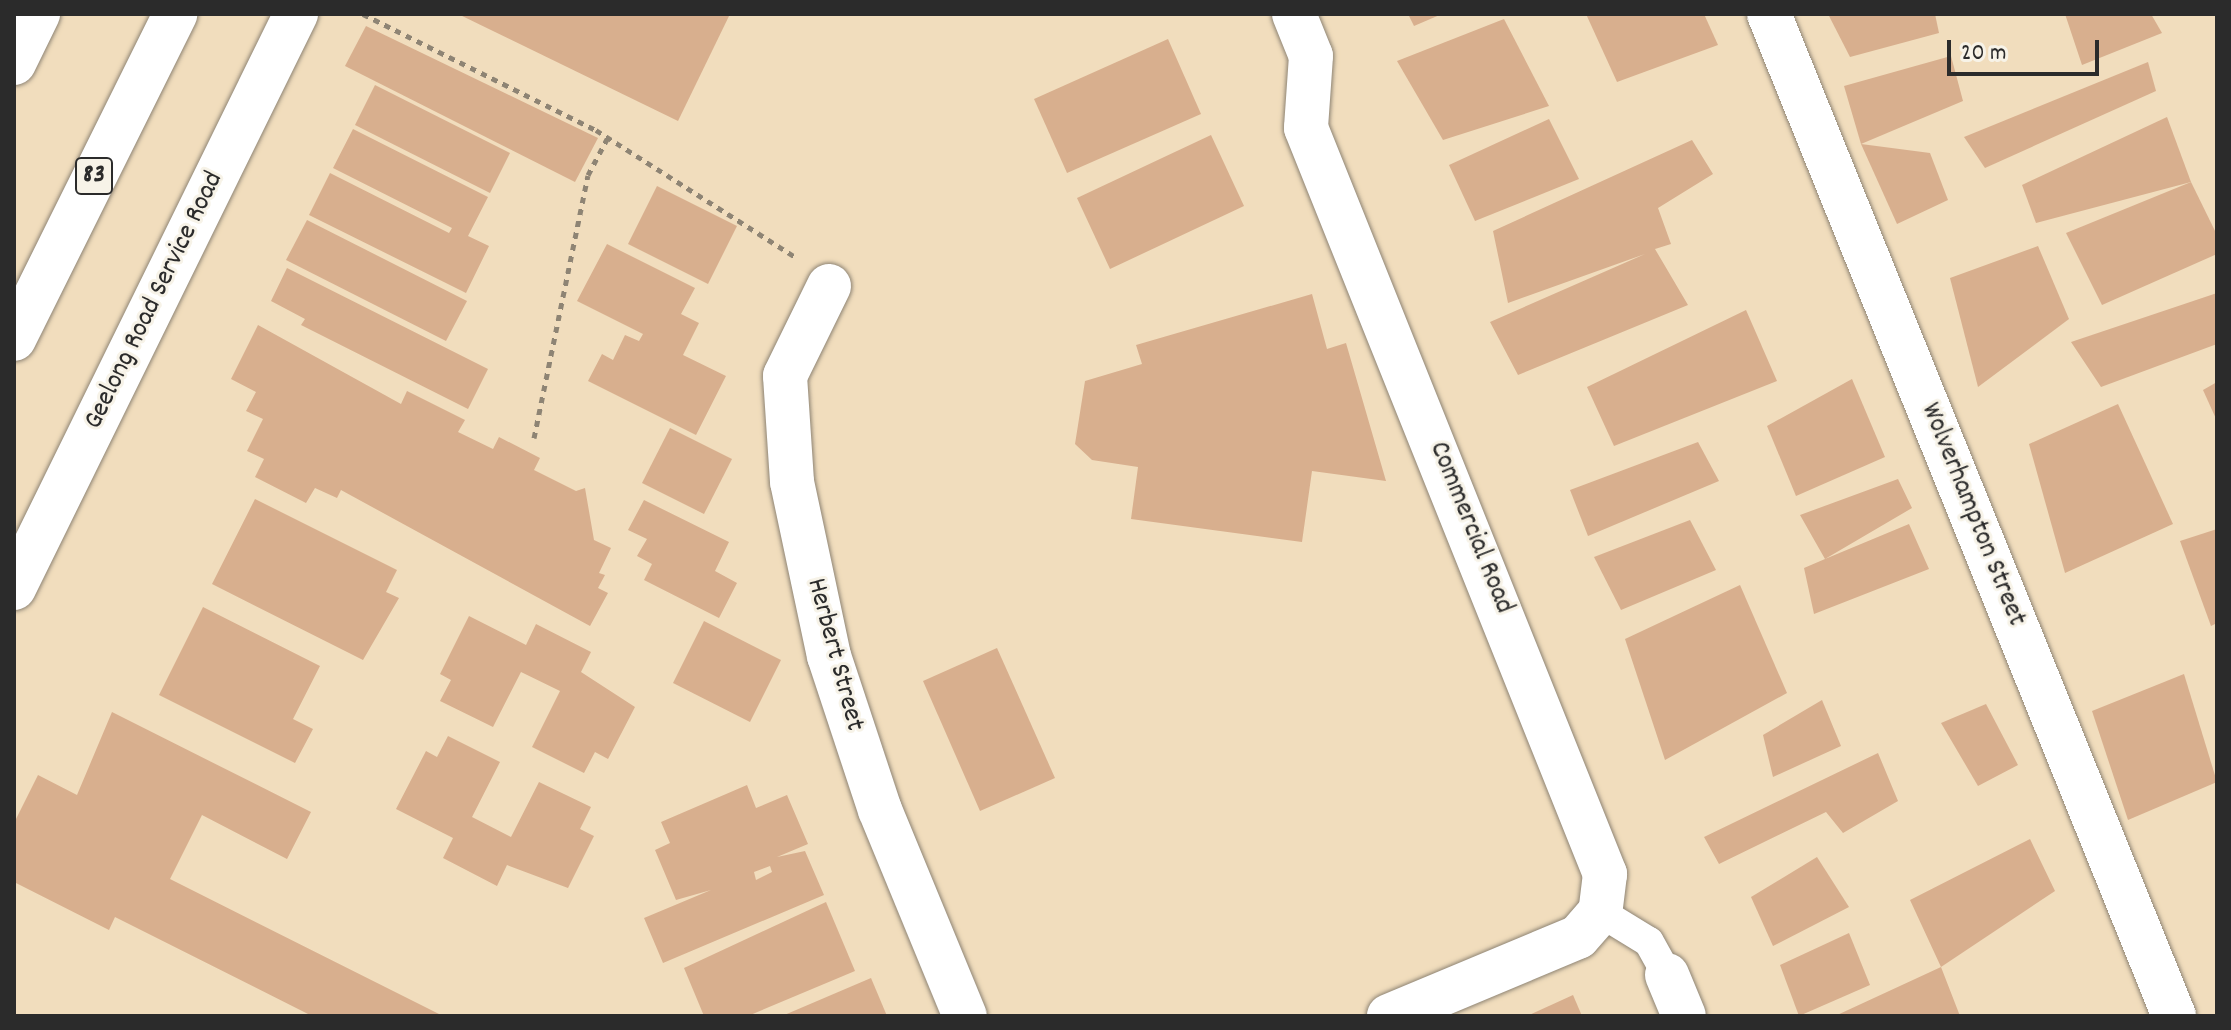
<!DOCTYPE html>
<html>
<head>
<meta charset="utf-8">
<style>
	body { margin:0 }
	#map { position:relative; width:2231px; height:1030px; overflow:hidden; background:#f1ddbd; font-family:Dekko,sans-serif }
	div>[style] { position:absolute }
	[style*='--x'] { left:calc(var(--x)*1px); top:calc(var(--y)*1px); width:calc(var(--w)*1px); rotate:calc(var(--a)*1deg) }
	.building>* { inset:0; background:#d8af8e }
	.path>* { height:5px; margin-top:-2.5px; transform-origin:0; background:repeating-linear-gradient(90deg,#8e8474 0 6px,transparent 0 12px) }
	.roads { filter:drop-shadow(0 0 2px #8e8474) drop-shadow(0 0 2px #8e8474) }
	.service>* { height:30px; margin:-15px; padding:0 15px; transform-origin:15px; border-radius:15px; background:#fff }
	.minor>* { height:44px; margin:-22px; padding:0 22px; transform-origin:22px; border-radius:22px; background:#fff }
	.trunk>* { height:44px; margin:-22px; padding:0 22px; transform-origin:22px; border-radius:22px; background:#fff }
	span { translate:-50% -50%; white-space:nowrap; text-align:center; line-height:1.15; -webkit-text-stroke:6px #f7f3e8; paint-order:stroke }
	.shield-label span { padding:2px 6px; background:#f7f3e8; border:2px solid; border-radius:6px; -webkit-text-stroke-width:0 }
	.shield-label { font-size:26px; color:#2b2b2b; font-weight:700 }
	.street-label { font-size:28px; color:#2b2b2b }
	.frame { position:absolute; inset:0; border:16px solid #2b2b2b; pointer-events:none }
	.scale { position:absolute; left:1947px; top:40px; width:152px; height:36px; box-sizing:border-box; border:4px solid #2b2b2b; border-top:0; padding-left:10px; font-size:24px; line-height:28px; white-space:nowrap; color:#2b2b2b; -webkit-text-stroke:6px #f7f3e8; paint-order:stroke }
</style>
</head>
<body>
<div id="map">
	<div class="building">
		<i style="clip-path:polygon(458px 14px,730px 14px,678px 121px)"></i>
		<i style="clip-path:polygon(1408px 14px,1442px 14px,1414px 26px)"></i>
		<i style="clip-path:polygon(1586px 14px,1704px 14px,1718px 45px,1617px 82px)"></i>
		<i style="clip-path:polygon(1828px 14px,1935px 14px,1939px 33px,1850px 57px)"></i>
		<i style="clip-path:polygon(2065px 14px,2151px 14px,2162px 33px,2082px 65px)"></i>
		<i style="clip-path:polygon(1504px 19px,1549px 106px,1443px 140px,1397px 61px)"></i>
		<i style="clip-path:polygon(366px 26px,598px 138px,575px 182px,345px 66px)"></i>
		<i style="clip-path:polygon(1168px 39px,1201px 114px,1067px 173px,1034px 99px)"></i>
		<i style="clip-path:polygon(1951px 56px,1963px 101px,1861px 144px,1844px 86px)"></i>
		<i style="clip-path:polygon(2148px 62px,2156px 91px,1985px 168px,1964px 137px)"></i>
		<i style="clip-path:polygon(375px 85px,510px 153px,490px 193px,355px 125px)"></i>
		<i style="clip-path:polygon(2167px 117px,2191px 182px,2036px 223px,2022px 185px)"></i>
		<i style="clip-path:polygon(1549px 119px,1579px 179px,1475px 221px,1449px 165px)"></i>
		<i style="clip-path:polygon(353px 129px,488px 197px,468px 236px,489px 246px,466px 293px,309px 215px,330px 173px,449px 233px,452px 228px,333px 168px)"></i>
		<i style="clip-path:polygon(1211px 135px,1244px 206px,1110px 269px,1077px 198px)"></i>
		<i style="clip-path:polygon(1692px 140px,1713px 174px,1658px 208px,1671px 244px,1655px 249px,1688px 305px,1518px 375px,1490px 322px,1645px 254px,1508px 303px,1493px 231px)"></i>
		<i style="clip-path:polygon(1861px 144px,1930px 153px,1948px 200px,1897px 224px)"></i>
		<i style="clip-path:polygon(2191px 182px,2217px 235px,2217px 254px,2102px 305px,2066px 233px)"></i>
		<i style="clip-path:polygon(657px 186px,737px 226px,708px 284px,628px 244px)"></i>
		<i style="clip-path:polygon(307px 220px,467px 301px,446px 341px,286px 260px)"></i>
		<i style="clip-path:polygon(607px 244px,695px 288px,681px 314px,699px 323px,683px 355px,726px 376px,696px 435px,588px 381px,602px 354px,613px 360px,625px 335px,639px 341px,643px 334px,577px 301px)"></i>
		<i style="clip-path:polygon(2038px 246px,2069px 319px,1978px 387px,1950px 278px)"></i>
		<i style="clip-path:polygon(287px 268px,488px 369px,468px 409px,301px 325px,305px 319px,271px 301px)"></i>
		<i style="clip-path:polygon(2217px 293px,2217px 344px,2101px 387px,2071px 342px)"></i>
		<i style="clip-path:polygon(1312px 294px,1327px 349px,1346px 343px,1386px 481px,1312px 471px,1302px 542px,1131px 519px,1138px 467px,1092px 460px,1075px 444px,1085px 381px,1142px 364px,1136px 345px)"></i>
		<i style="clip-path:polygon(1746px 310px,1777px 381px,1614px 446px,1587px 387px)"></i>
		<i style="clip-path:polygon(258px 325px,401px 404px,407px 391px,465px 420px,458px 432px,493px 449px,499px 437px,540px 458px,534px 470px,576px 491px,585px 488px,594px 540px,611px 548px,599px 573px,605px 575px,598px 588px,608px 593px,590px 626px,341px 490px,337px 498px,315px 488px,306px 503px,255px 477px,264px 459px,247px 451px,263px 419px,246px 411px,256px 392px,231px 379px)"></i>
		<i style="clip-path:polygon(1852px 379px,1885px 457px,1796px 496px,1767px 426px)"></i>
		<i style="clip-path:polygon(2217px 382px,2217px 421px,2203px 390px)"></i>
		<i style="clip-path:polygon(2118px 404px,2173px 524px,2065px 573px,2029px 444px)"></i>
		<i style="clip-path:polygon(670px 428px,732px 459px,704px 514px,642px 483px)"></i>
		<i style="clip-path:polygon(1698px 442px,1719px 481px,1588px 536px,1570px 490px)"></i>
		<i style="clip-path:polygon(1898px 479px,1912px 508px,1825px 559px,1909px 524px,1929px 569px,1814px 614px,1804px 568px,1825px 559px,1800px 515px)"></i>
		<i style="clip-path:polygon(255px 499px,397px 570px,386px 592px,399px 598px,363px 660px,212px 584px)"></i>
		<i style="clip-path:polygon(644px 500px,729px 542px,715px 571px,737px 583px,719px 618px,644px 580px,652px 564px,637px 556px,647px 539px,628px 530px)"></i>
		<i style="clip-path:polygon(1690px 520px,1716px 570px,1621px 610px,1594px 557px)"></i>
		<i style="clip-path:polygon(2217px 529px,2217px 623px,2211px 626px,2180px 541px)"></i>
		<i style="clip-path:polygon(1740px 585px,1787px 693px,1665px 760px,1625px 639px)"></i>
		<i style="clip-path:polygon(203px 607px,320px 666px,293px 719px,313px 729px,295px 763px,159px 695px)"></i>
		<i style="clip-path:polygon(469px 616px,526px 645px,536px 624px,591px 652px,581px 672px,635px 707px,608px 759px,595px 752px,584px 773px,532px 747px,560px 691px,521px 672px,493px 727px,440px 701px,451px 680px,440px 674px)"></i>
		<i style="clip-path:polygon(704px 621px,781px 660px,750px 722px,673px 683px)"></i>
		<i style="clip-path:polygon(997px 648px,1055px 778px,980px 811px,923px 681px)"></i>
		<i style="clip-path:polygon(2184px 674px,2217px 782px,2128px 820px,2092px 711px)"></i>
		<i style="clip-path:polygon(1822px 700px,1841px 746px,1773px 777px,1763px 735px)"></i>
		<i style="clip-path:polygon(1986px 704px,2018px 765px,1978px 786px,1941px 723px)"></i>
		<i style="clip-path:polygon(112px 712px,311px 812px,287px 859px,202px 815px,170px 879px,443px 1016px,312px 1016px,115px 917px,109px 930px,14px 882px,14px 823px,38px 775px,77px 795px)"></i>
		<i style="clip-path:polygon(448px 736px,500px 762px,472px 817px,511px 837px,539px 782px,591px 807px,580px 829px,594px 836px,568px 888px,507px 865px,497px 886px,443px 858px,453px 838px,396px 809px,426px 751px,437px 757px)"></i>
		<i style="clip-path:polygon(1878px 753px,1898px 801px,1843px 833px,1826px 812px,1719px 864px,1704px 837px)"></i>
		<i style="clip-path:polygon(evenodd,747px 785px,756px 808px,787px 795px,808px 844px,777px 857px,805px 851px,824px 895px,663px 963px,644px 918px,711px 890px,676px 900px,655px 850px,670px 843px,661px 822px,747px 785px,770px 866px,772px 872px,756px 880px,754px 872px,770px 866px)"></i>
		<i style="clip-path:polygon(2030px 839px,2055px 891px,1941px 967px,1960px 1016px,1835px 1016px,1941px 967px,1910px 900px)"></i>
		<i style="clip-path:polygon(1817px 857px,1849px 907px,1773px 946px,1751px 897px)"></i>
		<i style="clip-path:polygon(826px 902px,855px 971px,748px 1016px,704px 1016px,684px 968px)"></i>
		<i style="clip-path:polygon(1849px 933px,1870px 985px,1799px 1016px,1780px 965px)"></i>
		<i style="clip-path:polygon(871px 978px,887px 1016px,782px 1016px)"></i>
		<i style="clip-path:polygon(1573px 995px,1582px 1016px,1527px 1016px)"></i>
	</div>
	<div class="path">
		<i style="--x:363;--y:14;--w:260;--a:26.5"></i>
		<i style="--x:596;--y:130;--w:235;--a:32.5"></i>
		<i style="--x:534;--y:438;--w:268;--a:-78.4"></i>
		<i style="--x:588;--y:175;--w:41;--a:-62.2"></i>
	</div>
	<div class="roads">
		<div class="service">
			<i style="--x:1600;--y:912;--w:57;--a:31.5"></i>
			<i style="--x:1649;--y:942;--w:38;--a:61"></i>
		</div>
		<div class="minor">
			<i style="--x:1294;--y:14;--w:45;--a:68"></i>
			<i style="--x:1311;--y:56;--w:72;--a:94"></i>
			<i style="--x:1306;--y:128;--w:804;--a:68.16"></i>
			<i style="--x:1605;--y:874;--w:38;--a:97"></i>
			<i style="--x:1600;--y:912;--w:33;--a:131"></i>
			<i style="--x:1578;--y:937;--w:205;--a:157.3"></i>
			<i style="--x:1769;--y:14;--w:1081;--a:67.99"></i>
			<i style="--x:829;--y:286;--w:100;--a:116.1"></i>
			<i style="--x:785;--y:376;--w:106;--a:86.2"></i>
			<i style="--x:792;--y:482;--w:178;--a:78"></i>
			<i style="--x:829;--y:656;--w:162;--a:71.7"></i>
			<i style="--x:880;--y:810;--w:223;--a:67.6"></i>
			<i style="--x:14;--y:588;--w:640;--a:-63.84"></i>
			<i style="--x:1667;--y:975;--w:44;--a:67.5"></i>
		</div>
		<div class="trunk">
			<i style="--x:14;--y:63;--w:55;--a:-63.9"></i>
			<i style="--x:14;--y:339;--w:363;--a:-63.6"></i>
		</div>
	</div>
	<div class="shield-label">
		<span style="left:94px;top:176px">83</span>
	</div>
	<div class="street-label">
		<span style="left:155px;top:301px;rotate:-64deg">Geelong Road Service Road</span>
		<span style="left:1972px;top:515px;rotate:68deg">Wolverhampton Street</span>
		<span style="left:1470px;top:528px;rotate:68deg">Commercial Road</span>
		<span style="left:834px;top:655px;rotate:75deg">Herbert Street</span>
	</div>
	<div class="frame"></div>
	<div class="scale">20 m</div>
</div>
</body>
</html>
